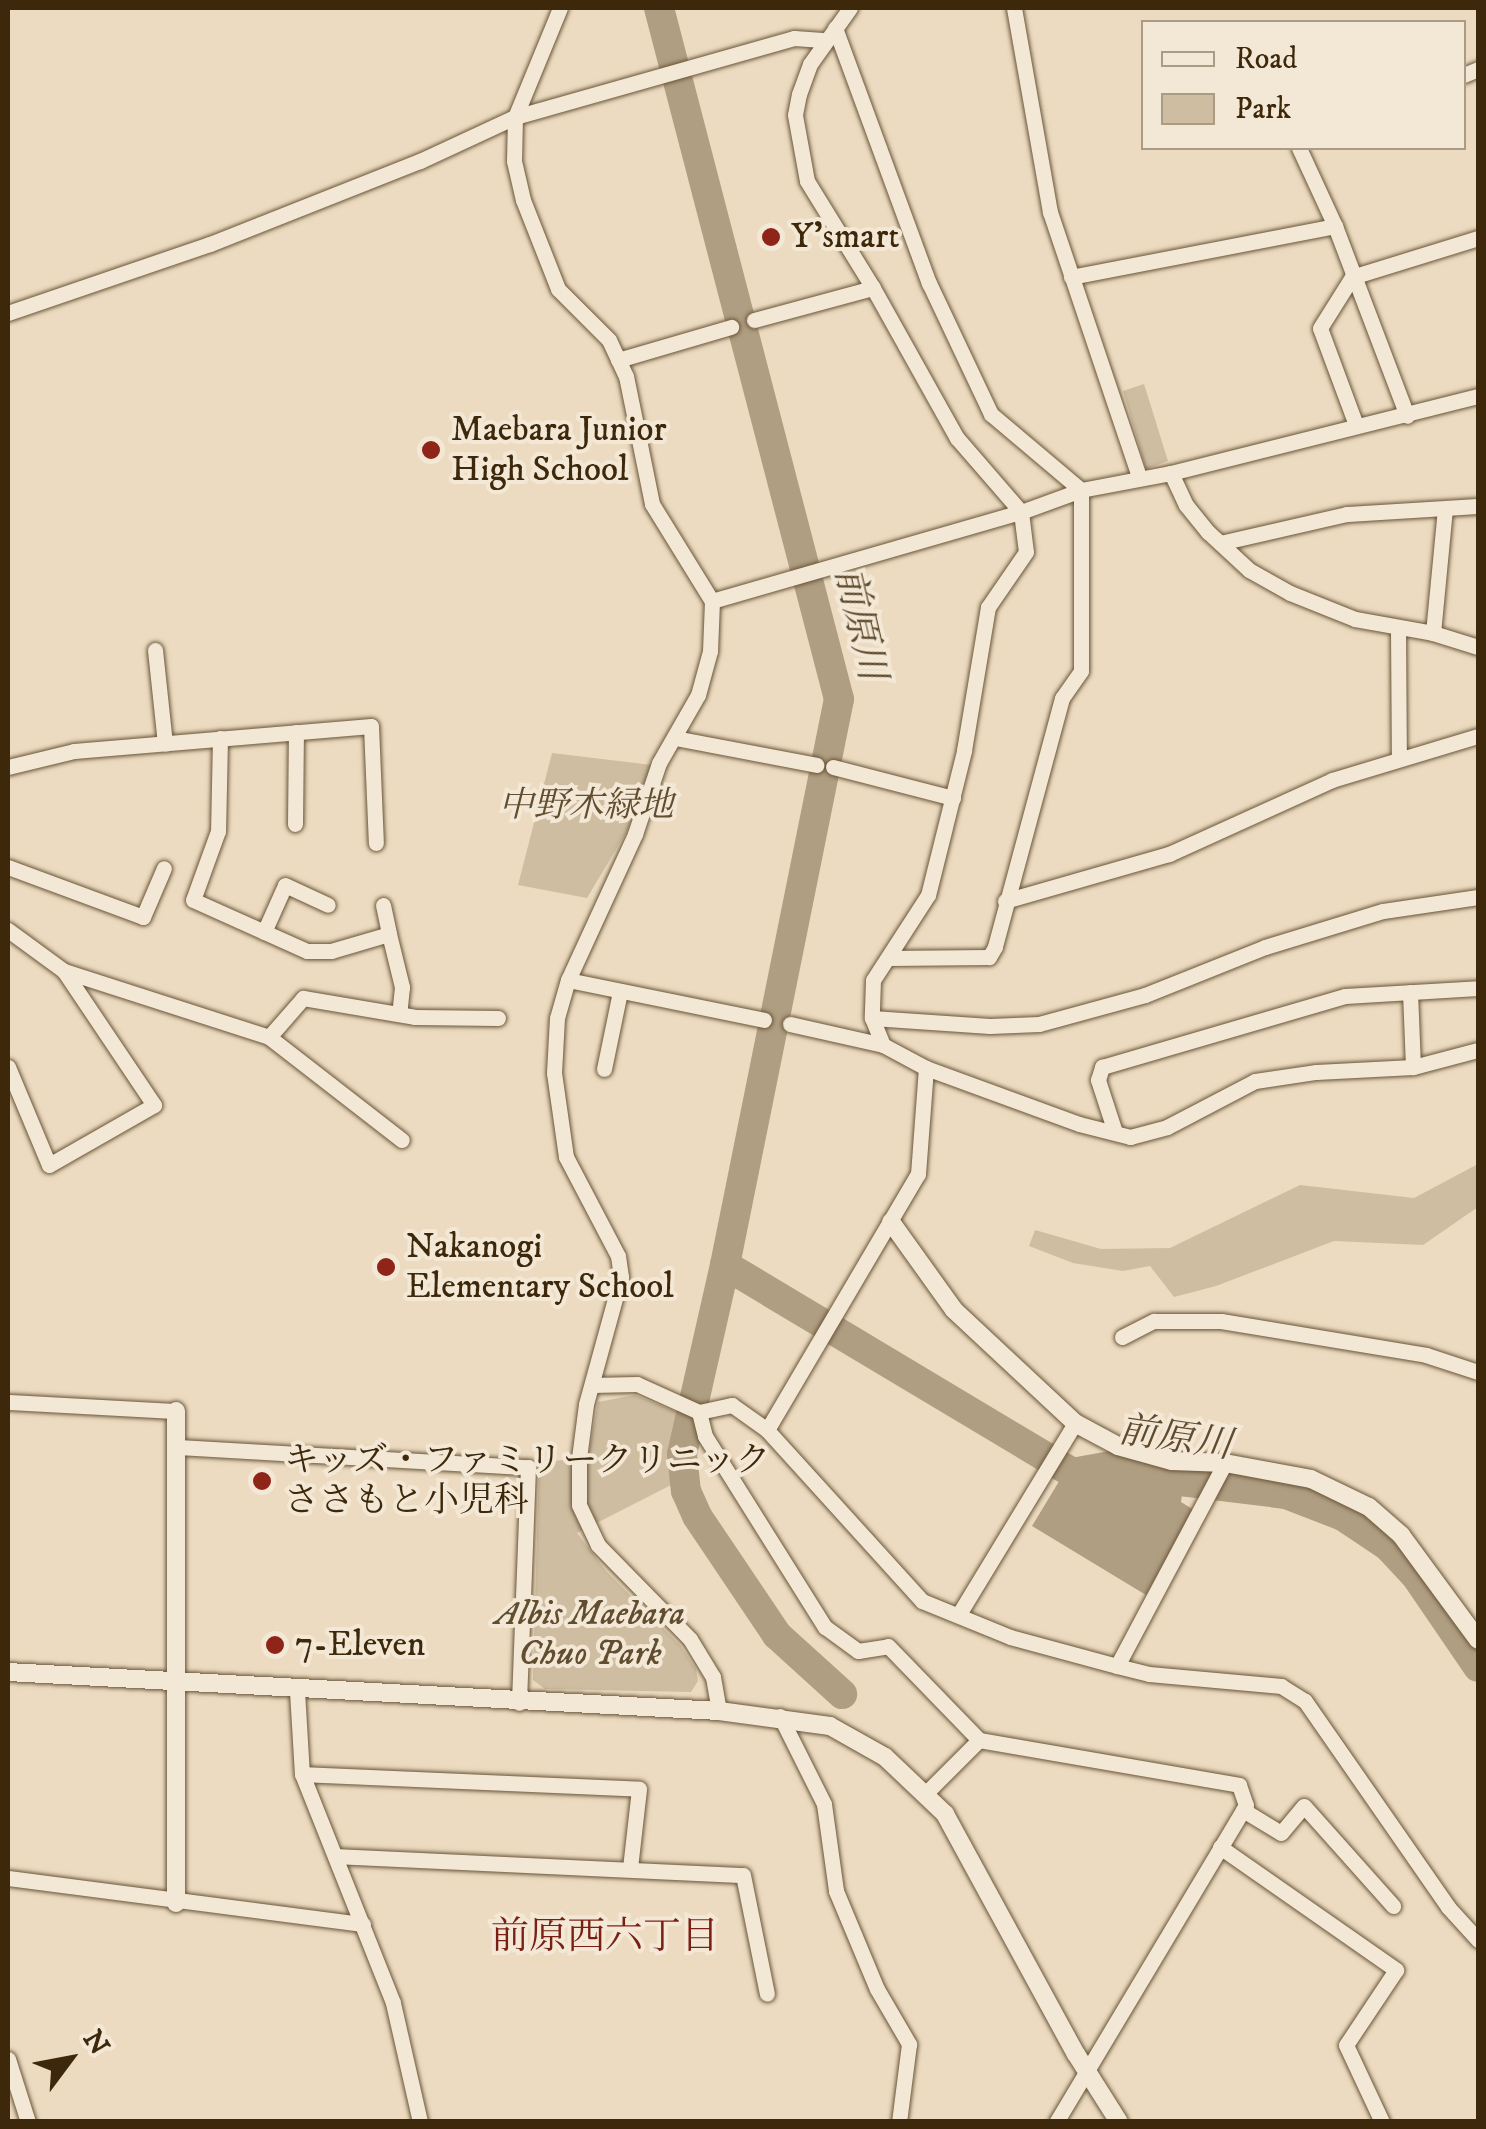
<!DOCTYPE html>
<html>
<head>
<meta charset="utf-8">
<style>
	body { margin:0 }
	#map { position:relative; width:1486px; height:2129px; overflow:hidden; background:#ecdbc0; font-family:"IM FELL DW Pica","Noto Serif JP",serif }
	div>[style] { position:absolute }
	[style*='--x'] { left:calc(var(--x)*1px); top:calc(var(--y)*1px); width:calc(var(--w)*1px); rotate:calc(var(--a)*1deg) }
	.green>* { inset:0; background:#cebda1 }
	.water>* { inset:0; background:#b09e82 }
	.river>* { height:30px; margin:-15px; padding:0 15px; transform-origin:15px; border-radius:15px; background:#b09e82 }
	.roads { filter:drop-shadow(0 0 2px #695538) drop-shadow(0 0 2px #695538) }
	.minor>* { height:15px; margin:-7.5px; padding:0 7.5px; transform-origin:7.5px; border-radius:7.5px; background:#f3e8d6 }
	.tertiary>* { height:18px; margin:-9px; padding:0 9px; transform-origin:9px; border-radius:9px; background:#f3e8d6 }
	.dots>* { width:28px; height:28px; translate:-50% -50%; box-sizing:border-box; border:5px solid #f3e8d6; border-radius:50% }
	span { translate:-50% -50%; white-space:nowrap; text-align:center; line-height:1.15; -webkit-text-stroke:8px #f3e8d6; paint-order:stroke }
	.poi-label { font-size:35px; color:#3d280b }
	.left { translate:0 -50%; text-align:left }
	.park-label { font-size:35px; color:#614d30; font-style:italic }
	.water-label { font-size:38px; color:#604b2f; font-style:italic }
	.neighbourhood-label { font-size:38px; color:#7a1f14 }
	.frame { position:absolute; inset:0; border:10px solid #3d280b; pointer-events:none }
	.legend { position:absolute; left:1141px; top:20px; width:325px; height:130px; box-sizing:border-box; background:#f3e8d6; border:2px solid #aa9b85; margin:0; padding:12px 18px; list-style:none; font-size:30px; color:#3d280b }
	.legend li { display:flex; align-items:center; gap:20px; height:50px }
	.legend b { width:50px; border:2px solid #aa9b85 }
	.north { position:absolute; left:20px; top:2009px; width:100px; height:100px; -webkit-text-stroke:8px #f3e8d6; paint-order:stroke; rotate:58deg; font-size:28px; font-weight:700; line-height:40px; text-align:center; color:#3d280b }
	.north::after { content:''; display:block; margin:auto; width:35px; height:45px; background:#3d280b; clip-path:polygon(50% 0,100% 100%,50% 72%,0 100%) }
</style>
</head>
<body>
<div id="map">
	<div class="green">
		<i style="clip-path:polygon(1144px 384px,1168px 461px,1146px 469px,1123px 391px)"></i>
		<i style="clip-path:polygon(552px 753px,652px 765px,627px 831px,587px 898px,518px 885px)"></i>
		<i style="clip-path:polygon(1478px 1164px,1478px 1207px,1423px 1245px,1334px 1241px,1216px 1286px,1174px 1297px,1150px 1266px,1123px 1271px,1073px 1263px,1029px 1246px,1035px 1230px,1101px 1249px,1170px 1248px,1300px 1185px,1414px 1198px)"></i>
		<i style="clip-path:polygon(635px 1395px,686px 1416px,678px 1454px,681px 1480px,577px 1533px,606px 1571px,680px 1645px,696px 1669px,698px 1681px,691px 1692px,545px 1689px,533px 1680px,539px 1462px,588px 1458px,598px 1402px)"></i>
	</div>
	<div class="water">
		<i style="clip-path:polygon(1123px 1476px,1183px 1487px,1181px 1502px,1194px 1510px,1146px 1595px,1032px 1526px,1061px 1478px,1083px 1484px)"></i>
	</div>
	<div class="river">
		<i style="--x:659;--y:8;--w:714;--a:75.4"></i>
		<i style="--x:839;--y:699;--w:577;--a:101.39"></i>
		<i style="--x:725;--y:1265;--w:405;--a:30.9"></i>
		<i style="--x:1072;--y:1473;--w:45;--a:-10.3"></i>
		<i style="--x:1116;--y:1465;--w:50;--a:16.3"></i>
		<i style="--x:1164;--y:1479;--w:123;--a:7"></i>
		<i style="--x:1286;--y:1494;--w:61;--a:21.1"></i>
		<i style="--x:1343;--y:1516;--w:54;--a:33.7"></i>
		<i style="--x:1388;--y:1546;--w:41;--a:47"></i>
		<i style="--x:1416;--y:1576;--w:110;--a:55.7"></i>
		<i style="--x:725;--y:1265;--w:194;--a:102.8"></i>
		<i style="--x:682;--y:1454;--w:37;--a:84"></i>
		<i style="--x:686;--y:1491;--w:27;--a:66"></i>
		<i style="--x:697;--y:1516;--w:143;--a:56.1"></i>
		<i style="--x:777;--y:1635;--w:88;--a:42.2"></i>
	</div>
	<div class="roads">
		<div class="minor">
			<i style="--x:560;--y:8;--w:118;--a:112.4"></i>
			<i style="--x:515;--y:117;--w:44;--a:91.3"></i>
			<i style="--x:514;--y:161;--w:40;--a:77"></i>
			<i style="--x:523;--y:200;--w:96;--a:68.5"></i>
			<i style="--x:558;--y:289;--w:72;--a:45"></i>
			<i style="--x:609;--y:340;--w:40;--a:65"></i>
			<i style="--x:626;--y:376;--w:131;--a:78.5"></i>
			<i style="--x:652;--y:504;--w:114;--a:58.3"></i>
			<i style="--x:850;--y:8;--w:69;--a:125.5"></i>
			<i style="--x:810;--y:64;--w:32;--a:110"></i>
			<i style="--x:799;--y:94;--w:21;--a:101"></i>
			<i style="--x:795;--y:115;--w:67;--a:79.7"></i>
			<i style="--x:807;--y:181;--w:126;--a:58.3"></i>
			<i style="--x:873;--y:288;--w:172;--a:60.8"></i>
			<i style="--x:957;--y:438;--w:98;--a:49.1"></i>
			<i style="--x:1021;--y:512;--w:40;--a:82.9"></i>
			<i style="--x:1026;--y:552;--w:67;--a:124.6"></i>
			<i style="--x:988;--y:607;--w:146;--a:99.5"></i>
			<i style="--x:964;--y:751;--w:148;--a:104"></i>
			<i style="--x:928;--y:895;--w:101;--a:122.9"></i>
			<i style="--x:873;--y:980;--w:38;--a:92"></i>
			<i style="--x:872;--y:1018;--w:29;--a:68"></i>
			<i style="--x:883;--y:1045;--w:49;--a:28.1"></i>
			<i style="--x:926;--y:1068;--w:163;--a:20.1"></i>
			<i style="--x:1079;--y:1124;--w:53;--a:14.3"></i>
			<i style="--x:1130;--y:1137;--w:38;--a:-15"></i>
			<i style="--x:1167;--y:1127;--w:99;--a:-27.6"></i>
			<i style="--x:1255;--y:1081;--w:62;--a:-8.4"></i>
			<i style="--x:1316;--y:1072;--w:97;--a:-3"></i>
			<i style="--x:1413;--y:1067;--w:67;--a:-14.7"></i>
			<i style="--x:1014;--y:8;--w:207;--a:80"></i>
			<i style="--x:1050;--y:212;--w:279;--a:71.4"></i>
			<i style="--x:835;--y:28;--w:272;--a:69.8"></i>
			<i style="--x:929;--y:283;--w:145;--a:64.7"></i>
			<i style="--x:991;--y:414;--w:118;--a:40.2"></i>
			<i style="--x:1081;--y:490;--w:181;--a:90"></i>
			<i style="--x:1081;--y:671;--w:33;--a:125"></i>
			<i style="--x:1062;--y:698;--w:258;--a:105.1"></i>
			<i style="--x:995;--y:947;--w:12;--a:121"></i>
			<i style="--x:989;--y:957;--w:101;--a:179.4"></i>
			<i style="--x:1464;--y:75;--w:15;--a:-23"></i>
			<i style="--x:1299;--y:148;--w:86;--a:65.2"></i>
			<i style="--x:1335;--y:226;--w:203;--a:69.2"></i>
			<i style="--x:1071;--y:277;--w:269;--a:-10.9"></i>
			<i style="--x:8;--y:313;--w:213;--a:-18.9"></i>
			<i style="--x:210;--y:244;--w:226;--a:-21.6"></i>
			<i style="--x:420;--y:161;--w:105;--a:-24.9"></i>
			<i style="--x:515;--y:117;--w:290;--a:-15.8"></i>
			<i style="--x:794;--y:38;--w:32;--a:4"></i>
			<i style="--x:754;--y:320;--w:123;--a:-15.1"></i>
			<i style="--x:618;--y:360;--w:118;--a:-16.3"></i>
			<i style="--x:1356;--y:425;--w:103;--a:-110.4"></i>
			<i style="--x:1320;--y:328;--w:60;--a:-57.9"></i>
			<i style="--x:1352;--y:277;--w:132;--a:-17.2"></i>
			<i style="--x:1171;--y:473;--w:35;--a:65"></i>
			<i style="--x:1186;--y:505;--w:35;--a:51"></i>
			<i style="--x:1208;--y:532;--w:56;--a:42.8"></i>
			<i style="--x:1249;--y:570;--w:47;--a:29.3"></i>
			<i style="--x:1290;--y:593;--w:70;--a:21.8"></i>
			<i style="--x:1355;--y:619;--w:79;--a:10.2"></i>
			<i style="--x:1433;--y:633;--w:47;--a:17.3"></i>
			<i style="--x:1220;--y:543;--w:130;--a:-12.9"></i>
			<i style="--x:1347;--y:514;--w:131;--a:-3.5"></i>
			<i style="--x:1398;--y:629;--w:128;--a:89.6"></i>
			<i style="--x:1433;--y:633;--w:125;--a:-84.5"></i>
			<i style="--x:155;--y:650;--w:94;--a:83.9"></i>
			<i style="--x:220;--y:738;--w:93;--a:91.2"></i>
			<i style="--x:218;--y:831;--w:73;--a:109.9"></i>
			<i style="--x:193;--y:900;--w:125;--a:24.1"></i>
			<i style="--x:307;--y:951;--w:24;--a:0"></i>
			<i style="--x:331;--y:951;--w:60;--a:-16.3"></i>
			<i style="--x:389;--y:934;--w:55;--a:76.2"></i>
			<i style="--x:402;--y:987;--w:27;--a:96"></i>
			<i style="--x:675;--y:738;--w:144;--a:10.8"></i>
			<i style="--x:8;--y:767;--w:68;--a:-13.6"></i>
			<i style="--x:74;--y:751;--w:298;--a:-4.8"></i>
			<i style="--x:371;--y:726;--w:117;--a:87.6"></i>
			<i style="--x:833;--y:767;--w:124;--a:14.5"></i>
			<i style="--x:295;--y:824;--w:92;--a:-89.4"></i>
			<i style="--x:8;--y:867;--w:144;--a:20.3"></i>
			<i style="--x:143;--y:917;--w:53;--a:-66.8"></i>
			<i style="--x:1005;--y:901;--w:171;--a:-16"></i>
			<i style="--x:1169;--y:854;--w:179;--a:-24.4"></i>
			<i style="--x:1332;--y:780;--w:152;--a:-16.8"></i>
			<i style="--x:383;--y:905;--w:30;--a:78"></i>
			<i style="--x:8;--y:930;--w:69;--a:36.2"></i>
			<i style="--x:64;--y:971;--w:215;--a:17.8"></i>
			<i style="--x:269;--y:1037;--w:168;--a:37.8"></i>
			<i style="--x:264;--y:932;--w:51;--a:-65.9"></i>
			<i style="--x:285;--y:885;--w:47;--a:24.9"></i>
			<i style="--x:568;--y:980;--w:200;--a:11.5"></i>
			<i style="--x:1410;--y:992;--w:75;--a:87.7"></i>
			<i style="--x:872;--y:1018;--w:118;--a:3.9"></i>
			<i style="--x:990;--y:1026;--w:49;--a:-2.3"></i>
			<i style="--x:1039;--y:1024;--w:110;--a:-15.3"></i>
			<i style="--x:1145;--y:995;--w:129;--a:-21.8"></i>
			<i style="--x:1265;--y:947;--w:123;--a:-17"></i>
			<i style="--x:1383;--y:911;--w:96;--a:-8.4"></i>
			<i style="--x:790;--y:1024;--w:95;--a:12.7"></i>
			<i style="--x:269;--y:1037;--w:52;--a:-48.9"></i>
			<i style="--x:303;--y:998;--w:114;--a:9.6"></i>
			<i style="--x:415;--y:1017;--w:83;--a:0.7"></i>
			<i style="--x:8;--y:1067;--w:106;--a:67.3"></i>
			<i style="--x:49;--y:1165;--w:121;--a:-29.7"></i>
			<i style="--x:154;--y:1105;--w:161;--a:-123.9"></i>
			<i style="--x:604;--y:1069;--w:79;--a:-78.3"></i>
			<i style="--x:1115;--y:1132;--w:55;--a:-108.1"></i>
			<i style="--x:1098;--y:1080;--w:14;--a:-73"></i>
			<i style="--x:1102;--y:1067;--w:253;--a:-16.3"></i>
			<i style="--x:1345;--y:996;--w:133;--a:-3.4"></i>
			<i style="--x:1122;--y:1337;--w:36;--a:-27"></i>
			<i style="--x:1154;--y:1321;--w:67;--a:0"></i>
			<i style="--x:1221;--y:1321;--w:208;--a:9.4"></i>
			<i style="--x:1426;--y:1355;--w:55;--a:18.1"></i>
			<i style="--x:592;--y:1385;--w:45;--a:-1.3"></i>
			<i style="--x:637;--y:1384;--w:68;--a:24.3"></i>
			<i style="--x:699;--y:1412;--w:34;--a:-12"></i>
			<i style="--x:732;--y:1405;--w:43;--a:35.5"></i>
			<i style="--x:767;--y:1430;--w:297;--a:-59.5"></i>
			<i style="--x:918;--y:1174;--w:106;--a:-85.7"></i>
			<i style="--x:8;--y:1402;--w:168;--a:3.1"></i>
			<i style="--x:699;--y:1412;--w:25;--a:76"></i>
			<i style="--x:705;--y:1436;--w:226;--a:57.9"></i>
			<i style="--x:825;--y:1627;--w:41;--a:36"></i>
			<i style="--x:858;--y:1651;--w:30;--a:-9"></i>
			<i style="--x:888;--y:1646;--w:131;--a:45.9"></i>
			<i style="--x:979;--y:1740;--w:264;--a:9.8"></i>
			<i style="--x:1239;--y:1785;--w:21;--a:71"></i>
			<i style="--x:1246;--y:1805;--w:370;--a:120.9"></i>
			<i style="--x:767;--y:1430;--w:231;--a:47.8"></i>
			<i style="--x:922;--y:1601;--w:95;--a:22.2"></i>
			<i style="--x:1010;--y:1637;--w:111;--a:15.2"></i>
			<i style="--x:1117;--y:1666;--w:33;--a:14"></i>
			<i style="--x:1149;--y:1674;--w:133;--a:5.2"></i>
			<i style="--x:1281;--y:1686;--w:28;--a:32"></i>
			<i style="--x:1305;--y:1701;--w:251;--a:55.2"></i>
			<i style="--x:1448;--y:1907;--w:45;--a:47.7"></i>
			<i style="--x:177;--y:1447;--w:352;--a:3.3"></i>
			<i style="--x:528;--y:1467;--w:236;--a:92.2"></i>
			<i style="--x:959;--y:1614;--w:223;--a:-58.7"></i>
			<i style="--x:1117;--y:1666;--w:230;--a:-62"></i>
			<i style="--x:297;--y:1691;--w:83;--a:86.6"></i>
			<i style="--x:302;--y:1774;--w:246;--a:68.3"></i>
			<i style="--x:393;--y:2003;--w:122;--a:77.2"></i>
			<i style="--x:719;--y:1711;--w:35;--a:-100"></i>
			<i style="--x:713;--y:1677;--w:44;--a:-121.2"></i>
			<i style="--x:690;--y:1639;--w:132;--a:-134.4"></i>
			<i style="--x:598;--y:1545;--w:44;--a:-115.4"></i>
			<i style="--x:579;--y:1505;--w:47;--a:-90"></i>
			<i style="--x:579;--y:1458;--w:54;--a:-82.6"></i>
			<i style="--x:586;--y:1404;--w:132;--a:-74.6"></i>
			<i style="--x:621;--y:1277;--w:21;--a:-98"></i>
			<i style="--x:618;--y:1256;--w:112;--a:-117.7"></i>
			<i style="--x:566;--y:1157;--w:85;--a:-98.1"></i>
			<i style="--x:554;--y:1073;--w:55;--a:-86.9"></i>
			<i style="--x:557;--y:1018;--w:40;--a:-74"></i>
			<i style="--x:568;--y:980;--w:161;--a:-65.3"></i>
			<i style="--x:635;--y:834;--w:75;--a:-71.3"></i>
			<i style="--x:659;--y:763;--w:78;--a:-60.2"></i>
			<i style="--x:698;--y:695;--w:46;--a:-74.7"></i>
			<i style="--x:710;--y:651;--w:50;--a:-87.7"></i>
			<i style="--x:712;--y:601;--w:322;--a:-16.1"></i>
			<i style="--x:1021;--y:512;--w:64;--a:-20.1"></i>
			<i style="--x:1081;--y:490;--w:92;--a:-10.7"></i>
			<i style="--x:1171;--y:473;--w:317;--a:-14.1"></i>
			<i style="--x:780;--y:1716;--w:98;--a:63.4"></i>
			<i style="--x:824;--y:1804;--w:88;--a:82.1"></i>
			<i style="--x:836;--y:1891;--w:106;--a:67.3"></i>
			<i style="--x:877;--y:1989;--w:64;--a:59.8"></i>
			<i style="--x:909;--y:2044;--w:79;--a:97.3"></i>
			<i style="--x:302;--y:1774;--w:337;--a:2.5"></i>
			<i style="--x:639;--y:1789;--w:80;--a:96.5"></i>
			<i style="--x:925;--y:1794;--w:76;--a:-45"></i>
			<i style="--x:1243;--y:1810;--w:44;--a:31.2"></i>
			<i style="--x:1281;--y:1833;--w:35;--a:-50"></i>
			<i style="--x:1304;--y:1806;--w:134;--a:48.3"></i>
			<i style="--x:1220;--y:1847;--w:215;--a:34.9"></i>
			<i style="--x:1396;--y:1970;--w:90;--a:123.7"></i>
			<i style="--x:1346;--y:2045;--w:85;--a:64.9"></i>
			<i style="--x:336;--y:1856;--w:407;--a:2.7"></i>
			<i style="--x:743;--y:1875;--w:121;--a:78.6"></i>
			<i style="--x:8;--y:1878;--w:358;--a:7.4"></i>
			<i style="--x:8;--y:2059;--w:66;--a:72.4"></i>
		</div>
		<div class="tertiary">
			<i style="--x:891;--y:1222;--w:108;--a:54.4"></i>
			<i style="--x:954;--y:1310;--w:166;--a:43"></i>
			<i style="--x:1075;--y:1423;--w:49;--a:28.1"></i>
			<i style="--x:1118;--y:1446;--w:56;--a:15.5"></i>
			<i style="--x:1172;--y:1461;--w:53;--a:2.2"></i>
			<i style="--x:1225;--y:1463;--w:87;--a:10.5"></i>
			<i style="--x:1311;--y:1479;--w:64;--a:25.8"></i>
			<i style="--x:1369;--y:1507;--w:43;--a:41.2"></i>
			<i style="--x:1401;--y:1535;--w:130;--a:53.7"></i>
			<i style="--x:176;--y:1411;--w:492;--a:90"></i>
			<i style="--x:8;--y:1672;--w:712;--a:3.14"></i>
			<i style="--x:719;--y:1711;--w:112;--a:7.7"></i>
			<i style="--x:830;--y:1726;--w:63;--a:29.4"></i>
			<i style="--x:885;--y:1757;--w:83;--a:43.5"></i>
			<i style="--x:945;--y:1814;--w:273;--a:61.4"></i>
			<i style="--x:1076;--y:2054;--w:80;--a:57.7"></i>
		</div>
	</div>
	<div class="dots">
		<i style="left:771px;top:237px;background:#8f2418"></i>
		<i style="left:431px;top:450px;background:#8f2418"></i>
		<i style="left:386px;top:1267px;background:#8f2418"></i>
		<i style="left:262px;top:1481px;background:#8f2418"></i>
		<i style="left:275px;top:1645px;background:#8f2418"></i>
	</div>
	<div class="poi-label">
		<span class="left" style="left:791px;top:237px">Y'smart</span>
		<span class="left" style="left:451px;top:450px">Maebara Junior<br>High School</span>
		<span class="left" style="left:406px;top:1267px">Nakanogi<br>Elementary School</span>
		<span class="left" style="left:284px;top:1481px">キッズ・ファミリークリニック<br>ささもと小児科</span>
		<span class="left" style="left:295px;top:1645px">7-Eleven</span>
	</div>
	<div class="park-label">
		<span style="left:586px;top:806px">中野木緑地</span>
		<span style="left:590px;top:1634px">Albis Maebara<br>Chuo Park</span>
	</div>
	<div class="water-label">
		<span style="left:859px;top:624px;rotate:77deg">前原川</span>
		<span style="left:1175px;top:1439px;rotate:8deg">前原川</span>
	</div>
	<div class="neighbourhood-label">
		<span style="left:605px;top:1938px">前原西六丁目</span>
	</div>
	<div class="frame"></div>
	<ul class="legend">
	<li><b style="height:12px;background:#f3e8d6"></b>Road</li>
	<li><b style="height:28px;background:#cebda1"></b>Park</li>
	</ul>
	<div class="north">N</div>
</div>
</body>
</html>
